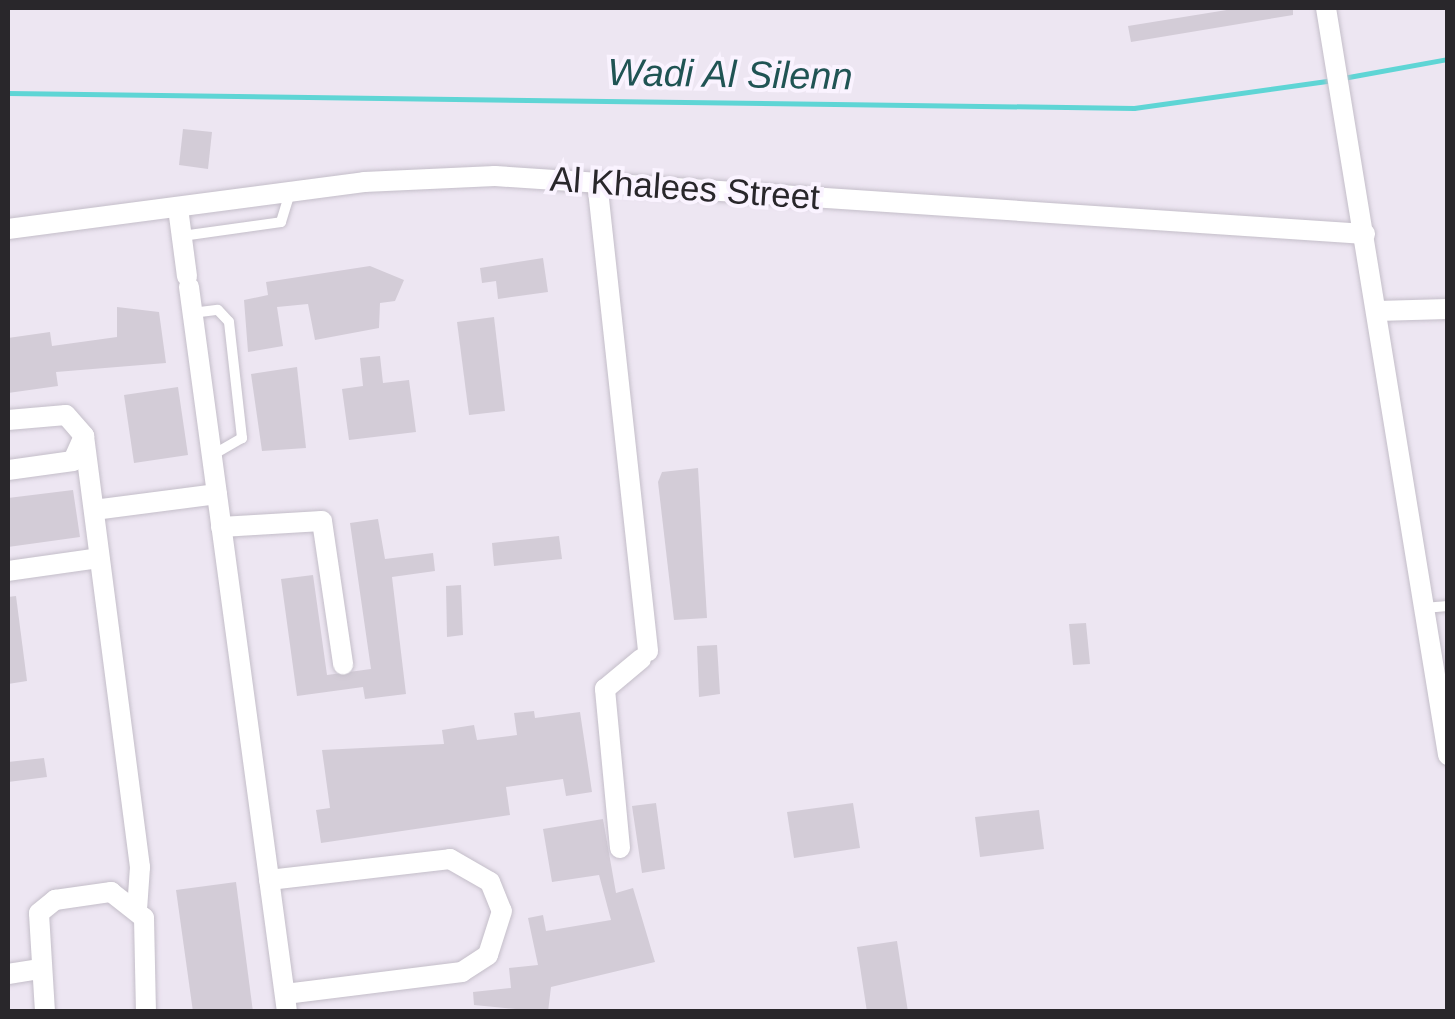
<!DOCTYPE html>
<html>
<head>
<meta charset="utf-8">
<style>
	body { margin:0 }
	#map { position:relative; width:1455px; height:1019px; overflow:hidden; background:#ede6f2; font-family:Helvetica,sans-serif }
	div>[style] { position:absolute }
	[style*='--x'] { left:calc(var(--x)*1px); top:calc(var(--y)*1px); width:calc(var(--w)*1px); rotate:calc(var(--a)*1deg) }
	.stream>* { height:5px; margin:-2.5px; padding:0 2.5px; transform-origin:2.5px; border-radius:2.5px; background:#5fd5d5 }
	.building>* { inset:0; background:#d3ccd7 }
	.roads { filter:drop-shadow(0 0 2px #c4bec9) drop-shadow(0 0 2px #c4bec9) }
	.service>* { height:10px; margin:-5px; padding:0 5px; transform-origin:5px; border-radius:5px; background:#fff }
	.minor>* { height:20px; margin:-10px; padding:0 10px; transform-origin:10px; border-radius:10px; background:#fff }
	span { translate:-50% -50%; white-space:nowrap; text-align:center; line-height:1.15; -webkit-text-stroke:8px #faf3ff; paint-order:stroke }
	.street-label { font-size:35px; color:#29272b }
	.water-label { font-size:38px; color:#205454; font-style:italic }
	.frame { position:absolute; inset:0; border:10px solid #29272b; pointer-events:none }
</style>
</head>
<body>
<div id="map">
	<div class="stream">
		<i style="--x:1343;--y:78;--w:107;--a:-10.3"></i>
		<i style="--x:8;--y:93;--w:1126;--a:0.76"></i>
		<i style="--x:1134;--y:108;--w:200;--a:-8"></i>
	</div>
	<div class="building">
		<i style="clip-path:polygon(1239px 8px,1293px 8px,1293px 15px,1131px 42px,1128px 26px)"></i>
		<i style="clip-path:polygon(183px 129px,212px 132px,208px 169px,179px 165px)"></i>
		<i style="clip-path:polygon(543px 258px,548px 292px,498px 299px,496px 281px,482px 283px,480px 268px)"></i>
		<i style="clip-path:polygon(370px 266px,404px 280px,395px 301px,380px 303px,379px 328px,315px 340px,308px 304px,277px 307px,283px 346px,248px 352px,244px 300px,268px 295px,266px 282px)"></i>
		<i style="clip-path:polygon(117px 307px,159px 312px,166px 363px,56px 372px,58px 386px,8px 393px,8px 338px,50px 332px,52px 346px,117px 337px)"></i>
		<i style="clip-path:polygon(494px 317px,505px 411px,469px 415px,457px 322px)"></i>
		<i style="clip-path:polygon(380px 356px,383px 383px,409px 380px,416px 432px,349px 440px,342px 389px,363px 386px,360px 358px)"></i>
		<i style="clip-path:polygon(297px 367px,306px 448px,262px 451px,251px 374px)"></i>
		<i style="clip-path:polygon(178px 387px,188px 455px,134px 463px,124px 395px)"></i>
		<i style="clip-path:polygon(698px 468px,707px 618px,674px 620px,658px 482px,662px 472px)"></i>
		<i style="clip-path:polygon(73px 490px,80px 537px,8px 547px,8px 498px)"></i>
		<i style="clip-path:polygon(378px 519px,385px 559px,433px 553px,435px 571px,392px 577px,406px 694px,365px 699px,363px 687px,297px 696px,281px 579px,313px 575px,327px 675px,371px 669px,350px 523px)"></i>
		<i style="clip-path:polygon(559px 536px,562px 559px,494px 566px,492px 543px)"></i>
		<i style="clip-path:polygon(461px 585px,463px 635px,447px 637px,446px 586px)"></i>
		<i style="clip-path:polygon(16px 596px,27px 681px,8px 684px,8px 597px)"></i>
		<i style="clip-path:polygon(1086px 623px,1090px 664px,1073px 665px,1069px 624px)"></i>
		<i style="clip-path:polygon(717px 645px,720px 694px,699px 697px,697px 646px)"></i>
		<i style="clip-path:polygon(534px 711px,535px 718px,580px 712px,592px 792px,566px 796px,563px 779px,506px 787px,510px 815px,321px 843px,316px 810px,330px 808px,322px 750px,444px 744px,442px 730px,474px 725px,477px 740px,517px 735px,514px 713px)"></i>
		<i style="clip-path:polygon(44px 758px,47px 777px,8px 782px,8px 762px)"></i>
		<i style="clip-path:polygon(656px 803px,665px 869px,642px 873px,632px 806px)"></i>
		<i style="clip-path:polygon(853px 803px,860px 848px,794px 858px,787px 812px)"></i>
		<i style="clip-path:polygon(1039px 810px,1044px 849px,980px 857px,975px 817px)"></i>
		<i style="clip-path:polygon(603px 819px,616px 893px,633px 888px,655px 962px,551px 987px,548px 1012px,474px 1005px,473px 992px,511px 988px,509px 968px,538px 965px,528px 918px,543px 915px,546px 931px,611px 920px,599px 875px,552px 882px,543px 829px)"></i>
		<i style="clip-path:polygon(236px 882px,253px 1012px,193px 1012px,176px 890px)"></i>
		<i style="clip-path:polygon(897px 941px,908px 1012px,867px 1012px,857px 947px)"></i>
	</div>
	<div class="roads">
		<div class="service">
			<i style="--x:182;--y:236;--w:100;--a:-8"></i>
			<i style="--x:281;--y:222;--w:30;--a:-73"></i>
			<i style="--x:192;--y:313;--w:26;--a:-7"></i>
			<i style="--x:218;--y:310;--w:16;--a:47"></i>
			<i style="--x:229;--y:322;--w:117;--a:83.6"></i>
			<i style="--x:242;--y:438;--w:34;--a:150"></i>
			<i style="--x:1424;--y:608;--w:24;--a:-5"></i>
		</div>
		<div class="minor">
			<i style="--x:1326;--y:8;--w:757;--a:80.72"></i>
			<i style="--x:597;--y:181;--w:473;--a:83.8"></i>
			<i style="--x:178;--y:208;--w:69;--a:82.5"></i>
			<i style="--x:8;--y:229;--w:359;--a:-7.5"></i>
			<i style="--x:364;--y:182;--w:131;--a:-2.6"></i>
			<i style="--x:495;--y:176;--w:872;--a:3.81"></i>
			<i style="--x:189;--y:287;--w:732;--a:82.3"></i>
			<i style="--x:1377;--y:311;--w:71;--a:-1.6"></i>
			<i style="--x:8;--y:420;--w:58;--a:-4.9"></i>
			<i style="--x:66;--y:415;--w:28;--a:49"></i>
			<i style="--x:84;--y:436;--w:27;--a:114"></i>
			<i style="--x:73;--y:461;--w:66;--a:172.1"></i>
			<i style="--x:84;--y:436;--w:435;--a:82.6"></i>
			<i style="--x:140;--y:867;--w:39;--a:94"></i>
			<i style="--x:94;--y:510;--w:124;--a:-7.4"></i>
			<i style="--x:221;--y:527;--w:101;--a:-3.4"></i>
			<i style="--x:322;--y:521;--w:145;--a:81.6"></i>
			<i style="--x:8;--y:571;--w:92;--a:-8.1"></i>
			<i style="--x:620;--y:848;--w:160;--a:-95.4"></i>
			<i style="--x:605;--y:689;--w:47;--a:-39.8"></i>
			<i style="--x:269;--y:880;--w:182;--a:-6.6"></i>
			<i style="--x:450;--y:859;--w:46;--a:29.9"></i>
			<i style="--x:490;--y:882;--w:31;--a:68"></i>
			<i style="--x:502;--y:911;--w:46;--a:107.7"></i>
			<i style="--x:488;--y:955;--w:31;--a:147"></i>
			<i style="--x:462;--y:972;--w:178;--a:172.9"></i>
			<i style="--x:8;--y:974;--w:31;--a:-9"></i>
			<i style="--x:45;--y:1012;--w:99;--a:-93.5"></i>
			<i style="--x:39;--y:913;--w:21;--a:-39"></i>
			<i style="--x:55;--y:900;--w:57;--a:-8.1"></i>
			<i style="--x:111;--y:892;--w:42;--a:38.2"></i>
			<i style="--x:144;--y:918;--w:94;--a:88.8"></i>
		</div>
	</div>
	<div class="street-label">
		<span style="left:685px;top:188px;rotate:4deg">Al Khalees Street</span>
	</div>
	<div class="water-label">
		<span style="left:730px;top:75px;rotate:1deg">Wadi Al Silenn</span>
	</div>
	<div class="frame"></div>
</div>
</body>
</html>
